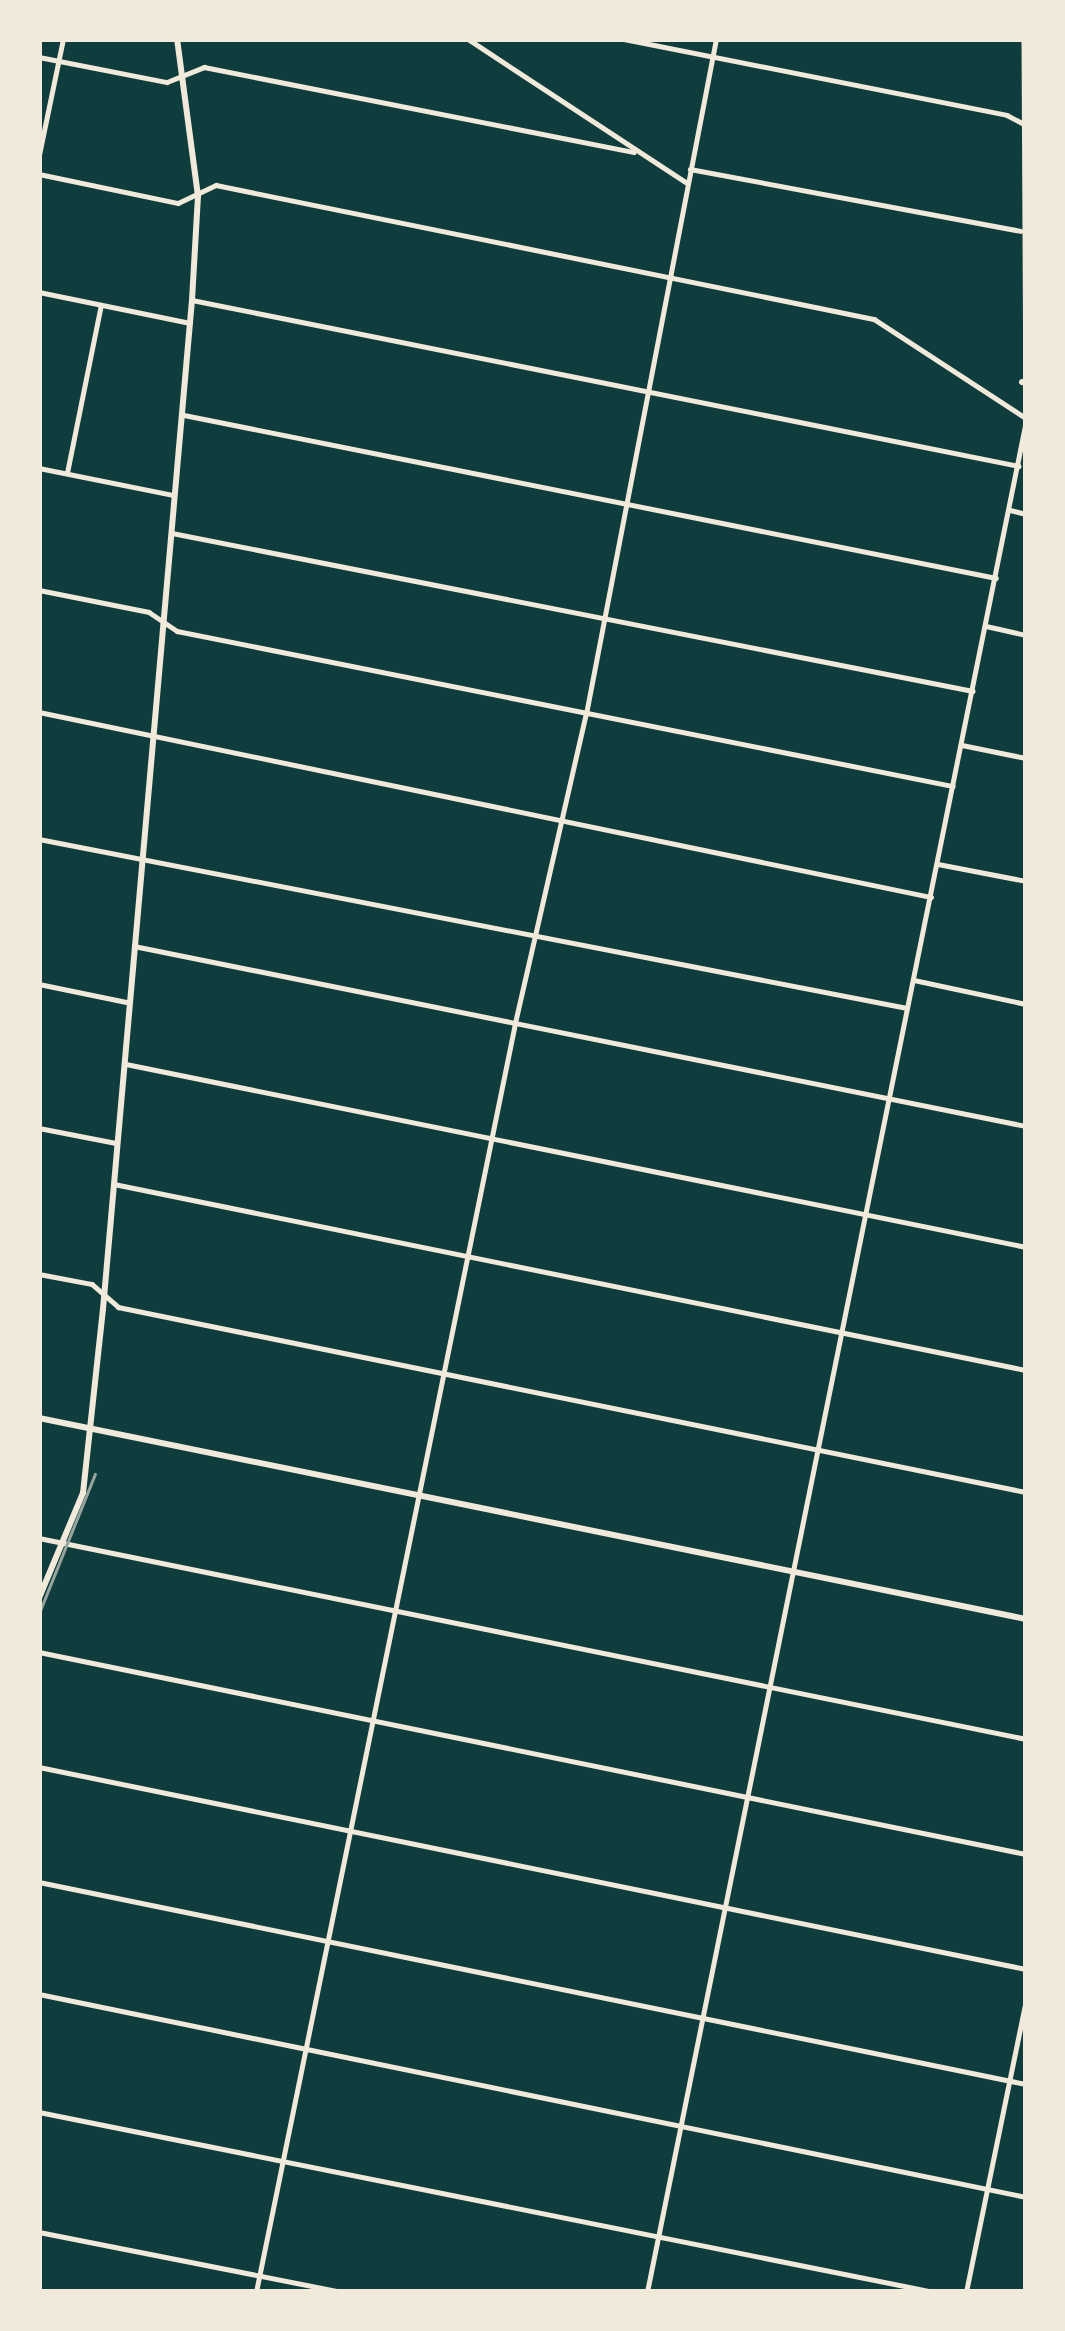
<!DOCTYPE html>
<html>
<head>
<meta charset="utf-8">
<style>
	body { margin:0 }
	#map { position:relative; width:1065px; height:2331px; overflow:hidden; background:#0f3d3e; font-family:Inter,sans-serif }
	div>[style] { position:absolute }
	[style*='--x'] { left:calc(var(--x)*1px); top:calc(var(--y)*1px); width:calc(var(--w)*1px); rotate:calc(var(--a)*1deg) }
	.minor>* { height:4.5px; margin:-2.25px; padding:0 2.25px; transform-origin:2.25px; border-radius:2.25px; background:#f1e9da }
	.tertiary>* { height:6px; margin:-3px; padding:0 3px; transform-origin:3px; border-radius:3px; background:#f1e9da }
	.rail>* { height:3px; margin:-1.5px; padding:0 1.5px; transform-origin:1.5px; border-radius:1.5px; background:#97a49c }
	span { translate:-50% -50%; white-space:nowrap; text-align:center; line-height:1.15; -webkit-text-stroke:9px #f1e9da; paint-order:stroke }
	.frame { position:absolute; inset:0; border:42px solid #f1e9da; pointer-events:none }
</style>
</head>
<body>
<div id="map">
	<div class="minor">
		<i style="--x:468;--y:39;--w:262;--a:33.3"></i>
		<i style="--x:624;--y:39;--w:390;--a:11.2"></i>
		<i style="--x:1007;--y:115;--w:21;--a:28"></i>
		<i style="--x:1024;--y:39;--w:377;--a:89.7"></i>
		<i style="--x:39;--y:57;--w:130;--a:11.1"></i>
		<i style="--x:167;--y:82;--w:40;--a:-22"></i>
		<i style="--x:204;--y:67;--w:438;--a:11.2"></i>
		<i style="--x:39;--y:155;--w:118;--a:-78.3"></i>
		<i style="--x:690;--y:169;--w:336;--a:10.6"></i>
		<i style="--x:39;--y:174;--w:142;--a:11.8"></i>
		<i style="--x:178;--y:203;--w:42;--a:-25.3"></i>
		<i style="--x:216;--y:185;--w:672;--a:11.51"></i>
		<i style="--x:874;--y:319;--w:181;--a:33.1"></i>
		<i style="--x:39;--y:292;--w:154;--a:11.6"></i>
		<i style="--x:192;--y:300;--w:843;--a:11.35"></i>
		<i style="--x:184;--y:415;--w:828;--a:11.35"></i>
		<i style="--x:39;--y:468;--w:137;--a:11.4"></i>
		<i style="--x:67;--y:473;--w:171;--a:-78.6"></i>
		<i style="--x:1010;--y:510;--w:16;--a:14"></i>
		<i style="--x:172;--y:533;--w:816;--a:11.16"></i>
		<i style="--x:39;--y:590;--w:112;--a:11.3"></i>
		<i style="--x:149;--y:612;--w:34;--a:34"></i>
		<i style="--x:177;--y:631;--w:791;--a:11.3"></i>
		<i style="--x:986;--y:626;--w:41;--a:12.7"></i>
		<i style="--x:39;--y:712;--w:911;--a:11.72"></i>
		<i style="--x:962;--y:745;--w:65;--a:11.5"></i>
		<i style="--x:39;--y:839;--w:884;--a:11.02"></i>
		<i style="--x:938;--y:864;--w:90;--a:10.9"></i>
		<i style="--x:134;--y:946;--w:910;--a:11.41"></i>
		<i style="--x:914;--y:980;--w:115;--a:12.1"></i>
		<i style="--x:39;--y:984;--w:90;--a:11.6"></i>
		<i style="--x:126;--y:1064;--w:918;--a:11.49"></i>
		<i style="--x:39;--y:1128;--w:78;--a:11"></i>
		<i style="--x:114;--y:1184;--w:931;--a:11.53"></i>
		<i style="--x:39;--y:1274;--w:54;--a:10.7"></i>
		<i style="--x:92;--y:1284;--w:35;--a:41"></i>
		<i style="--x:118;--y:1307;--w:927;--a:11.52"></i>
		<i style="--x:39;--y:1538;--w:1007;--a:11.51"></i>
		<i style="--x:39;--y:1652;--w:1007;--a:11.57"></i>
		<i style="--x:39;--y:1767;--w:1007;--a:11.57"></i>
		<i style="--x:39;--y:1882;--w:1007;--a:11.57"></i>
		<i style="--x:39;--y:1994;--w:1008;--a:11.62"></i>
		<i style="--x:39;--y:2112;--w:913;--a:11.37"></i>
		<i style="--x:39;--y:2232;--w:308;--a:11.2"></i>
		<i style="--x:256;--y:2292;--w:1295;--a:-78.46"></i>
		<i style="--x:515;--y:1023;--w:317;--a:-77.1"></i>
		<i style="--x:586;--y:714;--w:687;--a:-79.1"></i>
		<i style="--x:647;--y:2292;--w:1909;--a:-78.55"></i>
		<i style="--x:966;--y:2292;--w:298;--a:-78.4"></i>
	</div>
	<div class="tertiary">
		<i style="--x:1022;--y:382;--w:4;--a:14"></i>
		<i style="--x:39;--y:1418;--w:1007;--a:11.51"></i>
		<i style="--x:39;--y:1598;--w:114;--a:-67.3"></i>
		<i style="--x:83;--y:1493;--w:185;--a:-83.8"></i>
		<i style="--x:103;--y:1309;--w:1013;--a:-84.96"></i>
		<i style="--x:192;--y:300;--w:104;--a:-86.7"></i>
		<i style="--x:198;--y:196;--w:158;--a:-97.6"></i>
	</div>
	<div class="rail">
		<i style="--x:39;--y:1613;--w:150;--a:-68.1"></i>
	</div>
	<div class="frame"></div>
</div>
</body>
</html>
